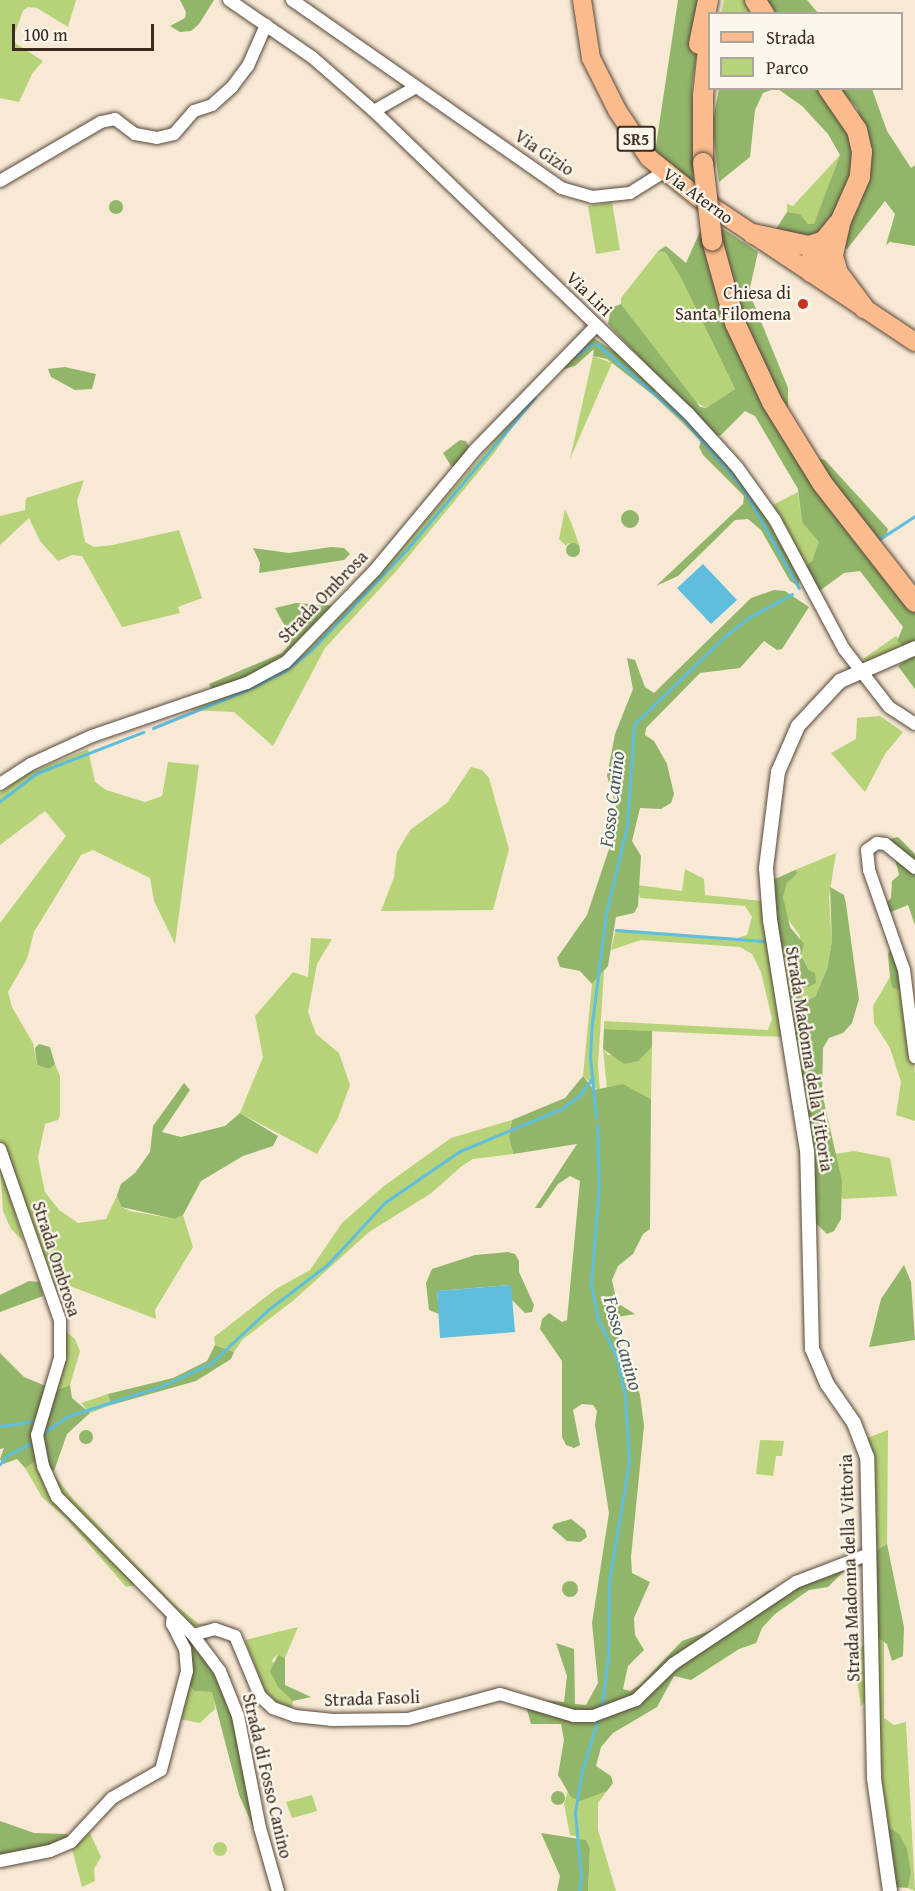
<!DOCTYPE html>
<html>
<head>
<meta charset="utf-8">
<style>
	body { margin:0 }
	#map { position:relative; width:915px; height:1891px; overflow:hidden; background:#f7e9d4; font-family:"Gentium Book Plus",serif }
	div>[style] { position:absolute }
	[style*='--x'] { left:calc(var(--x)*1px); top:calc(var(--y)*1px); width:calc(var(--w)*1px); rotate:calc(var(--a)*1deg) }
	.green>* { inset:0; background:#b7d379 }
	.round { border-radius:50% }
	.forest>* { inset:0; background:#91b569 }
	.water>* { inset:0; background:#5fbddd }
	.stream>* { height:3px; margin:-1.5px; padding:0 1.5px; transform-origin:1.5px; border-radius:1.5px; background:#5fbddd }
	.roads { filter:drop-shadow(0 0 2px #574739) drop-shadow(0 0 2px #574739) }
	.minor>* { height:12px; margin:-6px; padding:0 6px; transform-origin:6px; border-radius:6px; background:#fff }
	.tertiary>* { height:14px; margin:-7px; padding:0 7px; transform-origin:7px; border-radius:7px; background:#fff }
	.primary>* { height:18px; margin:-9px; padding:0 9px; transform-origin:9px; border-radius:9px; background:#fbbb8d }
	.trunk>* { height:20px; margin:-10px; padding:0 10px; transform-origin:10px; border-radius:10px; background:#fbbb8d }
	.bridges { filter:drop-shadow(0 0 2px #574739) drop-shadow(0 0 2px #574739) }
	.trunk-bridge>* { height:20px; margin:-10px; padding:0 10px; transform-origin:10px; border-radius:10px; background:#fbbb8d }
	.dots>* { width:16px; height:16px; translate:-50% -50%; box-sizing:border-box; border:3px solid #fbf7ec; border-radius:50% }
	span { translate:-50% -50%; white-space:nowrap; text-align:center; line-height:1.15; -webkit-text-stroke:4.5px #fbf7ec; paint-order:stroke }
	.shield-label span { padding:2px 4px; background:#fbf7ec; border:2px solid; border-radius:4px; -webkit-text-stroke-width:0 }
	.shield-label { font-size:16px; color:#3b2a1e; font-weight:700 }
	.street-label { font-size:18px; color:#3b2a1e }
	.poi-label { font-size:18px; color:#3b2a1e }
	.right { translate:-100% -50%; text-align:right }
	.water-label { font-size:20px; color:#485d61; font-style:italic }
	.legend { position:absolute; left:708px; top:12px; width:195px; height:78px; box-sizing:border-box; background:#fbf7ec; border:2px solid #aea59a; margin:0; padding:8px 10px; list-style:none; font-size:18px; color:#3b2a1e }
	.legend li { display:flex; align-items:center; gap:12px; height:30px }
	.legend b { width:30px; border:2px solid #aea59a }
	.scale { position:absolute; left:12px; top:24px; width:142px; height:27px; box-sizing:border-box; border:3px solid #3b2a1e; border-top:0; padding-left:8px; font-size:18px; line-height:21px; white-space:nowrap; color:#3b2a1e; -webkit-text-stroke:4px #fbf7ec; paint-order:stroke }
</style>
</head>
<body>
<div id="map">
	<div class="green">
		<i style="clip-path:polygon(0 0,76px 0,68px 27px,37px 8px,28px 7px,23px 11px,12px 41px,43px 61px,32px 74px,19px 102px,0 98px)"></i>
		<i style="clip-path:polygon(724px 0,751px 0,759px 14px,721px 14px)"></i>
		<i style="clip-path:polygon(840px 155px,814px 225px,808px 224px,800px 214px,787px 212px,787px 204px,793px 206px)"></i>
		<i style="clip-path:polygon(612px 202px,620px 250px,596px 254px,588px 206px)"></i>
		<i style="clip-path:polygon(658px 251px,664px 251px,681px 278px,735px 389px,706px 408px,694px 401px,621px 304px,621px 298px)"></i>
		<i style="clip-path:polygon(593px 356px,612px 363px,570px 459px)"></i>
		<i style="clip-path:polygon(538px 390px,495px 452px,399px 568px,325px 648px,273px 746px,234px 712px,191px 710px,289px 664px,313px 643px,400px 551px)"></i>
		<i style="clip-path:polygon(656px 390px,679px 412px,706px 440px,701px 441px,653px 395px)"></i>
		<i style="clip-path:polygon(84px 480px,77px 501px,85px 542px,94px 547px,113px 545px,179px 530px,202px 598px,178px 607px,180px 613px,122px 627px,82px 556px,72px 555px,58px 561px,40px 541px,29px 518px,0 545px,0 516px,25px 510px,26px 498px)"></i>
		<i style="clip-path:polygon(798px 492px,802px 522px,820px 542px,812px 561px,805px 566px,773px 505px)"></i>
		<i style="clip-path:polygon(565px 509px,571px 522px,580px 547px,568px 543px,566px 546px,559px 539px)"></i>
		<i style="clip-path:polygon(896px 636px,907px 648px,871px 662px,863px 659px)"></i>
		<i style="clip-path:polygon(880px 716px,903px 732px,885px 754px,865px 792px,831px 753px,856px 739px,857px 718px)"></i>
		<i style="clip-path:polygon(88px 749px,95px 782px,106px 790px,145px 802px,162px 796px,168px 762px,199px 765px,175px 944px,154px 901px,150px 878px,93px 850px,81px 855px,34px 932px,27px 959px,8px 992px,12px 1007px,33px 1043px,37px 1065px,49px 1069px,55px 1064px,60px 1076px,60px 1115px,58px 1120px,45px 1124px,38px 1158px,45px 1192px,59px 1210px,78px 1223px,106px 1219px,117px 1195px,121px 1207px,130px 1211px,175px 1219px,183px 1215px,193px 1247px,155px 1310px,156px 1319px,62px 1283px,55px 1302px,0 1144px,0 923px,66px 836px,45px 811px,0 845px,0 793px,22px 776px)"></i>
		<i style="clip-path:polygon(471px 767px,482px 770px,489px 778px,509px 849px,493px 910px,381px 911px,394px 877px,397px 852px,410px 830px,447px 803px)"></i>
		<i style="clip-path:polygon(836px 853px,829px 897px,832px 941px,827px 969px,815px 997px,808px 1000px,785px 989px,778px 953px,789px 951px,797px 986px,809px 970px,801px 954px,800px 936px,785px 915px,783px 896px,787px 883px,798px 873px,795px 870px)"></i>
		<i style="clip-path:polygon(685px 869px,704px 879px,705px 895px,763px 901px,783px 1037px,604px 1029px,604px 1021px,768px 1030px,772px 1019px,761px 972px,752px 954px,740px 947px,641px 940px,611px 950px,616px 929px,737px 938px,747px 935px,752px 917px,745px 906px,640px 898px,637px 885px,682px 891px)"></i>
		<i style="clip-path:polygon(311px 938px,332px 939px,317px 964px,308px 1012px,316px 1034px,339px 1053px,350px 1085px,338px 1118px,317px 1154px,240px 1113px,263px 1057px,255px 1016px,293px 972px,308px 977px)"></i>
		<i style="clip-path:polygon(604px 971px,598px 1065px,600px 1092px,583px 1076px,592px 984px)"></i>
		<i style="clip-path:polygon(890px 977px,892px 987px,905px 987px,915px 1074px,915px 1121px,896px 1115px,901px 1082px,890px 1048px,874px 1023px,873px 1006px)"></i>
		<i style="clip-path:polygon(652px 1047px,651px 1099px,623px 1084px,607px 1090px,603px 1049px,608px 1055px,642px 1056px)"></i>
		<i style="clip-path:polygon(512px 1120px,509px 1137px,513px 1154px,473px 1159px,462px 1166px,430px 1194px,369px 1232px,294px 1300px,242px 1340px,234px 1352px,215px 1345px,214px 1337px,276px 1289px,310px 1270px,342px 1223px,384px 1186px,451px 1138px)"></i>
		<i style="clip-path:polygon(854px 1151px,890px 1158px,897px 1196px,842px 1199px,835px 1154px)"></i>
		<i style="clip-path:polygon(0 1168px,9px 1193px,24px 1242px,11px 1229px,3px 1211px)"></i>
		<i style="clip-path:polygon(65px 1331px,75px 1339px,80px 1351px,70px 1385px,57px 1390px)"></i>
		<i style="clip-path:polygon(108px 1394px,111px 1405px,90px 1413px,81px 1403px)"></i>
		<i style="clip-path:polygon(888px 1430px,887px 1544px,872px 1553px,873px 1484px,867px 1438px)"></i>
		<i style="clip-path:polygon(760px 1440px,784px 1441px,782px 1456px,776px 1456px,773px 1476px,756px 1474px)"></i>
		<i style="clip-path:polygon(36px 1461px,45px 1482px,136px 1585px,126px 1587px,67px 1519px,42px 1497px,25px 1468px)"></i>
		<i style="clip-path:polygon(47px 1466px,73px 1499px,174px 1604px,199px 1624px,215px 1624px,191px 1626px,62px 1496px)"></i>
		<i style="clip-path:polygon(298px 1627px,285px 1658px,277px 1655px,272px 1660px,293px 1701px,292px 1708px,277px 1706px,269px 1703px,245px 1640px)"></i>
		<i style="clip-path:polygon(875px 1635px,884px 1640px,884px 1718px,894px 1725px,906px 1722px,915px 1891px,908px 1888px,911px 1873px,884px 1824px)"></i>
		<i style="clip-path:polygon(865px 1644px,865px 1701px,861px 1706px,855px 1667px,858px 1649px)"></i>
		<i style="clip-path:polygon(190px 1686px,194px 1691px,212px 1692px,214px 1697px,215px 1709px,200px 1723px,179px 1719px)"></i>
		<i style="clip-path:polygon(568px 1790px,571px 1797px,607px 1791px,598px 1803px,598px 1830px,616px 1891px,588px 1891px,590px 1849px,579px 1837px,570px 1835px,564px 1804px)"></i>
		<i style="clip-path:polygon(312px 1795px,317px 1811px,292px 1818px,286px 1802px)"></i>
		<i style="clip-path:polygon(90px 1833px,101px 1857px,94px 1869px,95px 1881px,82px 1887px,72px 1849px)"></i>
		<i class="round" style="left:213px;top:1842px;width:14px;height:14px"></i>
	</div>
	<div class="forest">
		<i style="clip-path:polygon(180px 0,214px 0,199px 24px,191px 31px,180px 32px,170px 26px,185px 18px,186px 12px)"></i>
		<i style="clip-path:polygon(678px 0,705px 0,692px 86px,696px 186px,655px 152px)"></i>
		<i style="clip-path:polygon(767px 0,807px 0,818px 13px,775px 13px)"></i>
		<i style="clip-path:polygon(719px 89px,774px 89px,763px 93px,755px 110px,750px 157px,719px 182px,712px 125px)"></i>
		<i style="clip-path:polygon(778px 89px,820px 89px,849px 127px,856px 151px,848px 194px,818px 240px,772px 235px,787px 212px,800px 214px,808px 224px,814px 224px,840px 155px,828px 134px,802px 106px)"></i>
		<i style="clip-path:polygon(840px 89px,872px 89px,887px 131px,911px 168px,915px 165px,915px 246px,890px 242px,886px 245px,895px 214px,885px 201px,847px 249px,840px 246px,859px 206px,867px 177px,869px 146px,857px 108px)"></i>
		<i class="round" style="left:109px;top:200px;width:14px;height:14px"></i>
		<i style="clip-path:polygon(719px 226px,758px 252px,749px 292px,788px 388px,788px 417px,749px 338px)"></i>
		<i style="clip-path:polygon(701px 229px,739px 343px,915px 611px,915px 644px,907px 648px,897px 641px,903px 627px,860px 571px,844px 573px,818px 592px,805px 566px,812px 561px,819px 542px,802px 522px,798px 489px,755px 416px,745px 411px,721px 435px,714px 436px,608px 324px,611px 308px,621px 304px,700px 407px,706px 408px,735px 389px,681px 278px,665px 252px,658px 251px,666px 246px,686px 263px)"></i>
		<i style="clip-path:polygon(592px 337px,621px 356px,656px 390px,653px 395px,607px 359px,593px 356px,594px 349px,575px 366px,557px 371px)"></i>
		<i style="clip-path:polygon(65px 367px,96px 374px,92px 389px,75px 390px,51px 377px,48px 369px)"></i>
		<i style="clip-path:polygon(460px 440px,466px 441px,469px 447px,456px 466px,451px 466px,443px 453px)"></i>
		<i style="clip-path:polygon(706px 440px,754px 497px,800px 579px,798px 586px,790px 581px,761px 530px,748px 519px,735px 520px,678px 576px,656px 586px,743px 504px,744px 496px,703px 455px,699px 447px,701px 441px)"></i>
		<i style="clip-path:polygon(815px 457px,825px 460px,888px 529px,886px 537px,876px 545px)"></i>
		<i class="round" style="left:621px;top:510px;width:18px;height:18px"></i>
		<i class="round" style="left:566px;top:543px;width:14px;height:14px"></i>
		<i style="clip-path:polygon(331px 547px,344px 548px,350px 554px,344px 560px,259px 573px,260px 563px,253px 548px,289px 553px)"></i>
		<i style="clip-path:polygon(774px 590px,785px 591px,809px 607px,782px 649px,777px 650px,764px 641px,740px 668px,700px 673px,646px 728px,645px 735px,654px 741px,667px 764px,674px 794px,671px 803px,661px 809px,640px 808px,632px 841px,641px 856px,638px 906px,634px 913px,616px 917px,608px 966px,592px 984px,580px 971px,560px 967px,557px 958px,587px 915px,612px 840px,616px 806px,607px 776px,615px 734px,633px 689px,627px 658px,635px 660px,645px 687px,654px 693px,751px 598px)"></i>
		<i style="clip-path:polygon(296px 603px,338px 606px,286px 660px,213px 692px,209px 684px,282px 653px,290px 644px,289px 634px,275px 608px)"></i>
		<i style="clip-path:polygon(915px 654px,915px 689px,898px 666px)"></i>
		<i style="clip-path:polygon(898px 837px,915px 854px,915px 925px,908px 905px,886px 914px,885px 904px,891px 898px,892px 881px,899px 875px,891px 844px,881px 841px)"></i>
		<i style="clip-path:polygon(795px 870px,798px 873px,787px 883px,783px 897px,790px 927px,804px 944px,801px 955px,809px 970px,815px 973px,816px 983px,808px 987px,797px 986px,789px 951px,778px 953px,773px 880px)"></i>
		<i style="clip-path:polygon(830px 887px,844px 895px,846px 904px,859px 999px,852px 1023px,843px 1033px,829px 1038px,823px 1048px,822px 1093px,842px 1181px,841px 1219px,834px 1231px,827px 1234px,816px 1223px,815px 1184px,785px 989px,808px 1000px,815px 997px,827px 969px,832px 941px)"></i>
		<i style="clip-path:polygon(892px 946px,905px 987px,900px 991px,892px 987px,890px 977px,888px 954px)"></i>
		<i style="clip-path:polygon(604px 1029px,652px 1031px,652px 1047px,638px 1061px,624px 1064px,603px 1049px)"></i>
		<i style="clip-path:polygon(39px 1044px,50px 1047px,55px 1064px,49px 1069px,37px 1065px,35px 1048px)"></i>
		<i style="clip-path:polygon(583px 1076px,594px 1090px,623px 1084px,651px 1099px,650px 1229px,643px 1234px,633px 1254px,618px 1266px,612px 1280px,617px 1303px,635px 1314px,611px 1318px,640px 1395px,644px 1426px,631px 1557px,632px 1573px,650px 1582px,634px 1618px,635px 1635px,644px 1650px,628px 1666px,623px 1689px,630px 1691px,640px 1685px,682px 1641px,718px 1628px,768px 1591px,853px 1562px,828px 1587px,809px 1590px,775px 1614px,762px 1628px,756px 1643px,739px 1649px,691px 1680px,674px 1676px,657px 1707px,613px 1733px,601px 1747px,596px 1766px,611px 1776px,613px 1783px,607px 1791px,580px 1801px,571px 1797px,558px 1775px,564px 1740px,561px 1724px,531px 1724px,524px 1699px,564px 1702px,567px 1676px,556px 1643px,574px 1649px,575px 1704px,586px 1705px,598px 1683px,592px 1623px,609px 1513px,595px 1425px,597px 1411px,593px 1405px,582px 1404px,573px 1410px,580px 1445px,574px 1448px,566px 1445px,562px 1437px,562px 1361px,540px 1329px,542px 1319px,549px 1313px,562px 1322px,567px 1320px,580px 1181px,570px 1176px,558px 1184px,541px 1208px,535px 1208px,577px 1144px,513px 1154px,509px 1137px,512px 1120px,565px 1098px)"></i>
		<i style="clip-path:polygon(184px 1083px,190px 1090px,162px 1132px,181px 1137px,225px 1126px,240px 1113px,278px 1136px,273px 1146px,243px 1156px,201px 1181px,183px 1215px,175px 1219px,121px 1207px,117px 1195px,121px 1184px,135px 1173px,150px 1152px,153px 1126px)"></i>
		<i style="clip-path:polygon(508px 1252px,515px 1254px,519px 1261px,519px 1272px,534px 1305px,532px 1312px,525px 1313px,512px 1300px,510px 1285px,437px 1291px,439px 1314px,429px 1310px,426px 1283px,432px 1269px,475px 1255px)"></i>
		<i style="clip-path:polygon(904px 1265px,911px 1282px,915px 1340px,869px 1347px,881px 1299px)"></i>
		<i style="clip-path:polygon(29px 1281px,39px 1282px,43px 1296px,0 1312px,0 1295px)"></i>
		<i style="clip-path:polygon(215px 1345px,234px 1352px,231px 1359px,196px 1381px,111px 1405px,108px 1394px,173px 1378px,207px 1361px)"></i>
		<i style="clip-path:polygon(0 1353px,24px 1377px,48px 1387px,36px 1461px,25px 1468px,17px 1459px,3px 1464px,0 1459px,4px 1448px,0 1449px)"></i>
		<i style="clip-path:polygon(70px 1385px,72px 1398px,90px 1413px,67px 1434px,54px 1471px,47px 1466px,42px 1430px,57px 1390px)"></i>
		<i class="round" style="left:79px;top:1430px;width:14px;height:14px"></i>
		<i style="clip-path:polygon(571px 1519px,585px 1530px,587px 1537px,580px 1542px,567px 1541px,552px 1528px,554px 1524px)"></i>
		<i style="clip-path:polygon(887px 1544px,904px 1627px,903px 1656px,892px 1661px,887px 1644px,875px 1635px,872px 1553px)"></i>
		<i class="round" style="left:562px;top:1581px;width:16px;height:16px"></i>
		<i style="clip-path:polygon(187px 1641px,208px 1662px,234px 1716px,256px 1833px,239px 1795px,212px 1692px,194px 1691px,190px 1686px)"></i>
		<i style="clip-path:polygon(278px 1655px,285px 1658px,285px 1685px,311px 1697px,293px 1701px,278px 1687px,270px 1671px)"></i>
		<i class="round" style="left:551px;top:1791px;width:14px;height:14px"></i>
		<i style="clip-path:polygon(0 1821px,34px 1833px,67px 1834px,69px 1842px,0 1856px)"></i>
		<i style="clip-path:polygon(884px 1824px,899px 1834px,907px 1849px,911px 1873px,908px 1888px,895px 1887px)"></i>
		<i style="clip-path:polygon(541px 1833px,586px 1840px,590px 1849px,588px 1891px,557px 1891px,560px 1876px)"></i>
	</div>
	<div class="water">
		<i style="clip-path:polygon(703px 564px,737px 600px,711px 624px,677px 588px)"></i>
		<i style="clip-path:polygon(511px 1285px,515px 1332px,440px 1338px,437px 1291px)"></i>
	</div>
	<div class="stream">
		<i style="--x:597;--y:344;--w:116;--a:41.1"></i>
		<i style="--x:684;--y:420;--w:92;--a:49.4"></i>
		<i style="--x:744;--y:490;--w:112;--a:60.7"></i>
		<i style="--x:575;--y:356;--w:21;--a:-35"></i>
		<i style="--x:878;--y:540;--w:44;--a:-33"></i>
		<i style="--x:153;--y:728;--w:101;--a:-22"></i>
		<i style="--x:247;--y:690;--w:42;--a:-26.6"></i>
		<i style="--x:285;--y:671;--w:32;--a:-39"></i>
		<i style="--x:310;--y:651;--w:142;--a:-46.4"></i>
		<i style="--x:408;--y:548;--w:197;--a:-49.9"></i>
		<i style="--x:0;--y:801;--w:46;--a:-37.1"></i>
		<i style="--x:37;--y:773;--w:114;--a:-21.1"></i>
		<i style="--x:616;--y:930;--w:148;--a:4.3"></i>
		<i style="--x:596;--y:1117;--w:60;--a:-95.7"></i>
		<i style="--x:590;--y:1057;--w:34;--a:-87"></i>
		<i style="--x:592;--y:1023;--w:111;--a:-82.7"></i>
		<i style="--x:606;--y:913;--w:89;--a:-76.4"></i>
		<i style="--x:627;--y:826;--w:102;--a:-86.1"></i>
		<i style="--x:634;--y:724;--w:127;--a:-44"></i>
		<i style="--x:725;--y:636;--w:29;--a:-38"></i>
		<i style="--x:748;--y:618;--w:50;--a:-28.6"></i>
		<i style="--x:597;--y:1125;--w:61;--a:88.1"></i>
		<i style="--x:599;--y:1186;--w:98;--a:94.7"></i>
		<i style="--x:591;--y:1284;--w:36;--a:79"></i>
		<i style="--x:598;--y:1319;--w:43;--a:64"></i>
		<i style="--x:617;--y:1358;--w:40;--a:78"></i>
		<i style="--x:625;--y:1397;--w:65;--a:86.5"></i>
		<i style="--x:629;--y:1462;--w:121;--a:99.5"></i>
		<i style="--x:609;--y:1581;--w:77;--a:90.7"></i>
		<i style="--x:608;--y:1658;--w:52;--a:97.7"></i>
		<i style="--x:0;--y:1426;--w:34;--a:-8"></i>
		<i style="--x:43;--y:1433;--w:30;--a:-34"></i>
		<i style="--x:68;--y:1416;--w:99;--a:-17.7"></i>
		<i style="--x:162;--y:1386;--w:54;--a:-25.1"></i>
		<i style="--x:211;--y:1363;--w:79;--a:-43"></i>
		<i style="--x:269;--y:1309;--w:74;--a:-37.3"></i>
		<i style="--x:328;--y:1264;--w:83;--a:-47.4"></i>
		<i style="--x:384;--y:1203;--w:92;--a:-34.4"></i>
		<i style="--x:460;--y:1151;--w:109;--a:-22.6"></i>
		<i style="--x:561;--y:1109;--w:24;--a:-36"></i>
		<i style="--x:580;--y:1095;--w:22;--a:-54"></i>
		<i style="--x:0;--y:1464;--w:11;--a:-52"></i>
		<i style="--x:7;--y:1455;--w:28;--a:-26"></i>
		<i style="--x:579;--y:1891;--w:15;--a:-82"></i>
		<i style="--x:581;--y:1876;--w:64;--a:-95.4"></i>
		<i style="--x:575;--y:1812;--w:43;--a:-80.5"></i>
		<i style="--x:582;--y:1770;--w:53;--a:-72.6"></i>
	</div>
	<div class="roads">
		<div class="minor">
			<i style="--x:229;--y:0;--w:101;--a:34.5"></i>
			<i style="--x:312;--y:57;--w:82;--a:41.1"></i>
			<i style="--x:374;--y:111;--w:436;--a:43.9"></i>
			<i style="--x:688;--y:413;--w:73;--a:47.8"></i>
			<i style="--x:737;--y:467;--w:65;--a:54.4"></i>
			<i style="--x:775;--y:520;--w:146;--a:61.9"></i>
			<i style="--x:844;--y:649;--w:73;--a:52.2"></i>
			<i style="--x:889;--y:707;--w:31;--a:33"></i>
			<i style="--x:292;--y:0;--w:328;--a:34.9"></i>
			<i style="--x:561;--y:188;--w:32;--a:16"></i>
			<i style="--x:592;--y:197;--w:38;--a:-6"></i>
			<i style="--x:630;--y:193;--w:39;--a:-32"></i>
			<i style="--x:374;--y:111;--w:48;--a:-29.7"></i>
			<i style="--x:0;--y:181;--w:117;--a:-30.3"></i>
			<i style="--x:101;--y:122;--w:14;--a:-12"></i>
			<i style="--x:115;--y:119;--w:25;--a:37"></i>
			<i style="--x:135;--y:134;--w:22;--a:10"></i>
			<i style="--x:157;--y:138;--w:17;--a:-13"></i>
			<i style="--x:174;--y:134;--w:30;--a:-49"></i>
			<i style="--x:194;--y:111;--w:19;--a:-18"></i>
			<i style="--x:212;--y:105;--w:27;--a:-42"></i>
			<i style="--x:232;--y:87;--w:26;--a:-53"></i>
			<i style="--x:248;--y:66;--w:45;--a:-66.3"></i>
			<i style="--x:0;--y:784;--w:37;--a:-33"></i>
			<i style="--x:31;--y:764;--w:67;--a:-24.7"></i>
			<i style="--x:92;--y:736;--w:164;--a:-18.9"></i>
			<i style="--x:247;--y:683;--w:44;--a:-28.3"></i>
			<i style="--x:286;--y:662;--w:128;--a:-45.9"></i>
			<i style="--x:375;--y:570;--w:155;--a:-50.2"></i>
			<i style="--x:474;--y:451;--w:175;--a:-45.7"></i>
			<i style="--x:915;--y:868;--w:38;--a:-141"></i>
			<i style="--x:885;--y:844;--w:8;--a:-173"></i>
			<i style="--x:877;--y:843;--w:12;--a:145"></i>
			<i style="--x:867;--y:850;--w:20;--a:84"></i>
			<i style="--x:869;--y:870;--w:106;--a:70.7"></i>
			<i style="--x:904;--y:970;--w:88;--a:82.8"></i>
			<i style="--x:0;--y:1149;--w:181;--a:70.7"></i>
			<i style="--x:60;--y:1320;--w:38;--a:90"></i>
			<i style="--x:60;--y:1358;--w:80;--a:106.6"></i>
			<i style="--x:37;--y:1435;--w:32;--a:79"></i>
			<i style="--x:43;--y:1466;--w:34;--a:66"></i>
			<i style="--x:57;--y:1497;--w:194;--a:45.4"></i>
			<i style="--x:193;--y:1635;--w:45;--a:53.1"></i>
			<i style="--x:220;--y:1671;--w:48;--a:68.2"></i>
			<i style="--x:238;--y:1716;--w:114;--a:78.9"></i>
			<i style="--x:260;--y:1828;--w:66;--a:74.1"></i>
			<i style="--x:193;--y:1635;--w:23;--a:-15"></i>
			<i style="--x:215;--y:1629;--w:21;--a:19"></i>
			<i style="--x:235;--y:1636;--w:65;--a:67.4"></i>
			<i style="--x:260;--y:1696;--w:18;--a:43"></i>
			<i style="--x:273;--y:1708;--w:23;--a:20"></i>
			<i style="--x:295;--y:1716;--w:36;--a:6"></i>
			<i style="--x:331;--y:1720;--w:77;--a:-0.7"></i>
			<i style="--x:408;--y:1719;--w:95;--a:-15.2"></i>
			<i style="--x:500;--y:1694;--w:77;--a:16.6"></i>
			<i style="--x:574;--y:1716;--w:19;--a:0"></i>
			<i style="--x:593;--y:1716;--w:46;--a:-20.4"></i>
			<i style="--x:636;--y:1700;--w:52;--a:-44.2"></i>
			<i style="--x:673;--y:1664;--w:148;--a:-33.7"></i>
			<i style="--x:796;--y:1582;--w:78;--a:-21"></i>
			<i style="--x:0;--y:1861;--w:51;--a:-11.3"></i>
			<i style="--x:50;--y:1851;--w:23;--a:-23"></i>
			<i style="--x:71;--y:1842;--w:60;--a:-47"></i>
			<i style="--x:112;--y:1798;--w:56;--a:-29.7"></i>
			<i style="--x:161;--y:1770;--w:102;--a:-75.3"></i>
			<i style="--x:187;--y:1671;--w:22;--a:-95"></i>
			<i style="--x:185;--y:1649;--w:28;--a:-117"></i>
			<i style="--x:172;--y:1624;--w:8;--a:-83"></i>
		</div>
		<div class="tertiary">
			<i style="--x:890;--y:1891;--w:114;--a:-98.1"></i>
			<i style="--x:874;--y:1778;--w:321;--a:-91.2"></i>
			<i style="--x:867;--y:1457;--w:36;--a:-111"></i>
			<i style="--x:854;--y:1423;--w:47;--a:-124.7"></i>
			<i style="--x:827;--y:1384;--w:38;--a:-113"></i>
			<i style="--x:812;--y:1349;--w:198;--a:-91.4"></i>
			<i style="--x:807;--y:1151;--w:234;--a:-99.1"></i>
			<i style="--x:770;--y:920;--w:52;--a:-94.4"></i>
			<i style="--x:766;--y:868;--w:97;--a:-82.9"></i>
			<i style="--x:778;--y:772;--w:50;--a:-66.5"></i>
			<i style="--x:798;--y:726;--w:62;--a:-47"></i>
			<i style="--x:840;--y:681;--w:82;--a:-23.7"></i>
		</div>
		<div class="primary">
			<i style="--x:582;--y:0;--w:59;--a:81.2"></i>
			<i style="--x:591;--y:58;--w:58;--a:63.4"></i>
			<i style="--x:617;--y:110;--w:58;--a:56.3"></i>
			<i style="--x:649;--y:158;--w:64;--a:38.7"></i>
			<i style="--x:699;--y:198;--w:260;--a:33.7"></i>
		</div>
		<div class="trunk">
			<i style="--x:755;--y:0;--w:17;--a:57"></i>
			<i style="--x:699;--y:44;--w:45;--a:-78.4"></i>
			<i style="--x:828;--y:88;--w:51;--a:55.4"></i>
			<i style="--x:857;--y:130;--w:23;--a:77"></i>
			<i style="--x:862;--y:152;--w:25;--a:95"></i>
			<i style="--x:860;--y:177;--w:47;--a:113.8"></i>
			<i style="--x:841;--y:220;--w:37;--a:103"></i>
			<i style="--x:833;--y:256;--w:18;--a:74"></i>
			<i style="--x:838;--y:273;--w:44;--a:53.4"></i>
			<i style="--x:703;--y:163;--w:67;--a:-90"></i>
			<i style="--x:703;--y:96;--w:65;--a:-83.9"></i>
			<i style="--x:753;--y:234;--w:57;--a:12.1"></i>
			<i style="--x:809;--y:246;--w:16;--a:-18"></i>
			<i style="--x:824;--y:241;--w:22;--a:-51"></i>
			<i style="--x:712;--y:240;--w:86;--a:74.5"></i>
			<i style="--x:735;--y:323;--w:87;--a:64.9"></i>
			<i style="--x:772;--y:402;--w:95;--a:58.3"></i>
			<i style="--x:822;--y:483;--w:151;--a:52"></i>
			<i style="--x:824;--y:241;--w:21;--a:125"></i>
			<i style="--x:812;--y:258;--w:14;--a:94"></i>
			<i style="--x:811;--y:272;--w:15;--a:-23"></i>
			<i style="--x:825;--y:266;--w:13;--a:-51"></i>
		</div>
	</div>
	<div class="bridges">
		<div class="trunk-bridge">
			<i style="--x:703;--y:163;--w:78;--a:83.3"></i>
		</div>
	</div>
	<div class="dots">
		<i style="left:803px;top:304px;background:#c8321e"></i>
	</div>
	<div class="shield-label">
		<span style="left:636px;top:139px">SR5</span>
	</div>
	<div class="street-label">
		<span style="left:544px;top:153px;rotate:34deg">Via Gizio</span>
		<span style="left:698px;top:196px;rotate:36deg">Via Aterno</span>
		<span style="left:589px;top:294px;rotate:44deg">Via Liri</span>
		<span style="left:323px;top:597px;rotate:-46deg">Strada Ombrosa</span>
		<span style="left:809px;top:1059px;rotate:81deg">Strada Madonna della Vittoria</span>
		<span style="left:56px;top:1259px;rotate:72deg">Strada Ombrosa</span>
		<span style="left:850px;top:1568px;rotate:-92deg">Strada Madonna della Vittoria</span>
		<span style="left:372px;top:1699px;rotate:-2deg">Strada Fasoli</span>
		<span style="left:267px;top:1776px;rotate:77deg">Strada di Fosso Canino</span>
	</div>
	<div class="poi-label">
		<span class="right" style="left:791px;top:304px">Chiesa di<br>Santa Filomena</span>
	</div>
	<div class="water-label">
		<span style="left:611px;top:799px;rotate:-83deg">Fosso Canino</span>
		<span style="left:624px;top:1343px;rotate:74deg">Fosso Canino</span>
	</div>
	<ul class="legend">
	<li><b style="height:8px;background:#fbbb8d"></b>Strada</li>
	<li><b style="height:16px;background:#b7d379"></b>Parco</li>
	</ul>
	<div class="scale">100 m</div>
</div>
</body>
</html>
